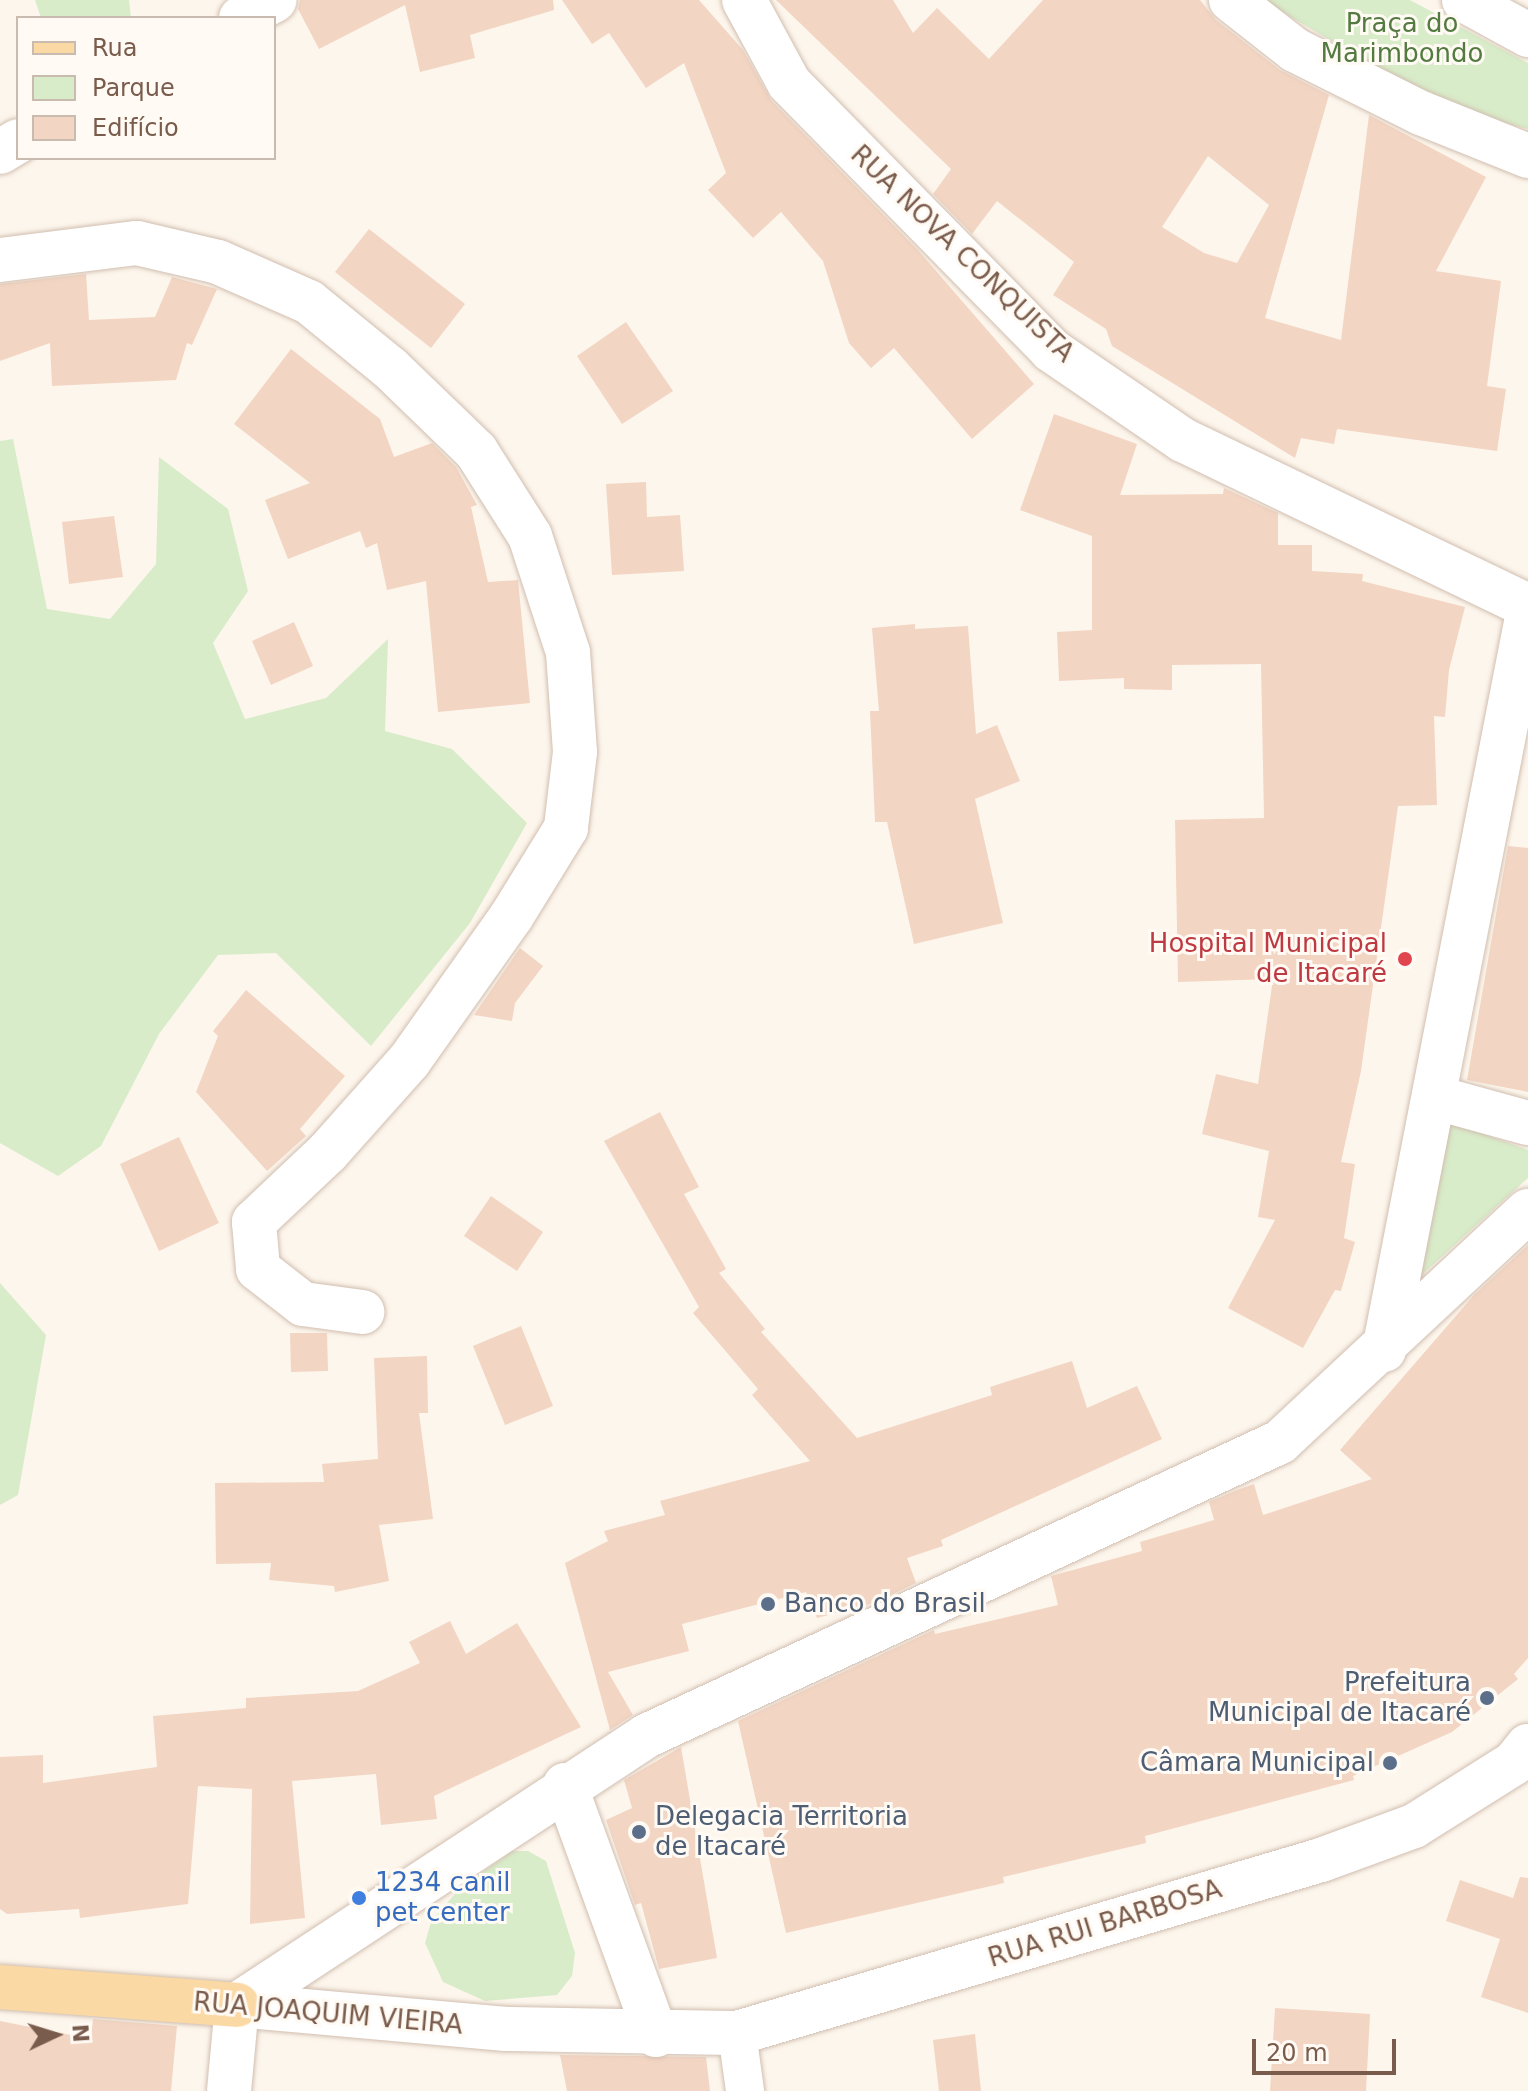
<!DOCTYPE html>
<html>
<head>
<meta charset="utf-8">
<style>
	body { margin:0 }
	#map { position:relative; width:1528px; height:2091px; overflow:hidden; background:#fdf6ec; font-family:"DejaVu Sans",sans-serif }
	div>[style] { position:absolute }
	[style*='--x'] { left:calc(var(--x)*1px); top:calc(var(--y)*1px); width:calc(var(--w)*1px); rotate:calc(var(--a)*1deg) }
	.green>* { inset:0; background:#d8ecc9 }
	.building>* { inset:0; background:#f3d5c3 }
	.roads { filter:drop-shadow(0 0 2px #d1beb0) drop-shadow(0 0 2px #d1beb0) }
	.pedestrian>* { height:38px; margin:-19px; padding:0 19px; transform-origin:19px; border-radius:19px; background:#fff }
	.minor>* { height:44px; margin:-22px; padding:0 22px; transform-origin:22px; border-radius:22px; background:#fff }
	.primary>* { height:44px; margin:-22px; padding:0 22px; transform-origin:22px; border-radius:22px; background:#fbd9a5 }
	.dots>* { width:22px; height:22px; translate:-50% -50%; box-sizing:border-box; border:4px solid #fffaf3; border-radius:50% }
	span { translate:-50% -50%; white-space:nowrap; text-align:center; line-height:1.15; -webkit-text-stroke:6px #fffaf3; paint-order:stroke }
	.park-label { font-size:26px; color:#537a41 }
	.street-label { font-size:26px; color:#7a5c4d }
	.health-label { font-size:26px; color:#be3a42 }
	.right { translate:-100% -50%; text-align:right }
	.service-label { font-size:26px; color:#4e5e75 }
	.left { translate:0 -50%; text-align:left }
	.shop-label { font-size:26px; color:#366cbe }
	.legend { position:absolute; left:16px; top:16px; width:260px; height:144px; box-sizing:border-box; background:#fffaf3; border:2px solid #cabbb1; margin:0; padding:10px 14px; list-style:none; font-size:24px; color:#7a5c4d }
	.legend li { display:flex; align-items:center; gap:16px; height:40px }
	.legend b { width:40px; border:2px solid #cabbb1 }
	.north { position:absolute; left:16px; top:1995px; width:80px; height:80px; -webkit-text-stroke:6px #fffaf3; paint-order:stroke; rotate:86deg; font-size:22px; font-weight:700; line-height:32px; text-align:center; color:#7a5c4d }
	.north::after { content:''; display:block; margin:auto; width:28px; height:36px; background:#7a5c4d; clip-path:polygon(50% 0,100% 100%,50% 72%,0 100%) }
	.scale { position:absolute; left:1252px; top:2039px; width:144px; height:36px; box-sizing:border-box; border:4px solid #7a5c4d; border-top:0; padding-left:10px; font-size:24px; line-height:28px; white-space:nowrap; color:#7a5c4d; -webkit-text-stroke:6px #fffaf3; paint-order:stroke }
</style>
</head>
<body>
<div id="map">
	<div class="green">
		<i style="clip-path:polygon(35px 0,129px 0,131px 18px,41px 18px)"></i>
		<i style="clip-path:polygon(1262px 0,1410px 0,1528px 63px,1528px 129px,1471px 115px,1393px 77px)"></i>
		<i style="clip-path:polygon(13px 439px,47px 609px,110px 619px,156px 564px,159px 457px,228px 509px,248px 591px,213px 643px,245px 719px,326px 698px,388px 639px,385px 731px,452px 749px,527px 823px,470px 923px,371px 1046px,276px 953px,218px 955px,159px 1034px,101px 1146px,58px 1176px,0 1143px,0 441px)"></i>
		<i style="clip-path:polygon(1448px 1121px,1528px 1150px,1528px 1178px,1414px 1282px)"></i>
		<i style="clip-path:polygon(0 1283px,46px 1335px,18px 1495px,0 1505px)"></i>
		<i style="clip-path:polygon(512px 1851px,528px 1851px,546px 1861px,575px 1953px,572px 1976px,557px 1995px,485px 2001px,443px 1982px,425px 1943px,431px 1922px,459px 1889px)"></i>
	</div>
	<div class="building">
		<i style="clip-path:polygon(300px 0,553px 0,554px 10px,470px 35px,475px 58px,420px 72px,405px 5px,319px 49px,298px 9px)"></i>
		<i style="clip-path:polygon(562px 0,699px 0,743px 50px,771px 100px,917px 249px,1034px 384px,972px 439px,894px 348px,871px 368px,849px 343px,823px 261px,781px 212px,753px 238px,708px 190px,726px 173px,684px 63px,646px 88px,609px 33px,592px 44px)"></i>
		<i style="clip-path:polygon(evenodd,776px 0,893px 0,913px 33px,937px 8px,989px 59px,1043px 0,1200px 0,1216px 20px,1280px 70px,1329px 95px,1265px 318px,1341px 340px,1369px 115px,1486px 177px,1436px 271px,1501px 281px,1487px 386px,1506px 389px,1497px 451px,1337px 429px,1334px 444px,1301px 438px,1295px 458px,1112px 346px,1106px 329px,1053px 295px,1074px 262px,997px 201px,972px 234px,933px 194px,951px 169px,776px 0,1208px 156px,1269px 205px,1237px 263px,1204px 253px,1162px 227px,1208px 156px)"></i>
		<i style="clip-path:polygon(369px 229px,465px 304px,431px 348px,335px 272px)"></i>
		<i style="clip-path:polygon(86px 274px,89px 320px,155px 317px,172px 277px,217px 289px,192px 345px,187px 343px,176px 380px,52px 386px,50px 343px,0 361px,0 284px)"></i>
		<i style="clip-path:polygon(626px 322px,673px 391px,622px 424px,577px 356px)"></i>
		<i style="clip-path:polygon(291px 349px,380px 419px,394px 457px,432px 443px,456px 467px,477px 505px,471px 507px,488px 582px,518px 580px,530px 703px,438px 712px,426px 581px,387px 590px,377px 543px,366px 548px,360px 531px,288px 559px,265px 500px,310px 483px,234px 424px)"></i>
		<i style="clip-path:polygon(1054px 414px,1137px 444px,1120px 495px,1223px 494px,1224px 488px,1278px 513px,1278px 545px,1312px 545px,1312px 571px,1363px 574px,1362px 581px,1465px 607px,1449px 670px,1445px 717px,1434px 716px,1437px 805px,1398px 806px,1361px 1071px,1341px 1162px,1355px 1164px,1344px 1238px,1355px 1242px,1341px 1291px,1335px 1290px,1303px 1348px,1228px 1308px,1275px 1220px,1258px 1217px,1269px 1151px,1202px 1134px,1216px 1074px,1258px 1084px,1273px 979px,1178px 982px,1175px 820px,1264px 818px,1261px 664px,1172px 665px,1172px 690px,1124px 689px,1124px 678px,1059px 681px,1057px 632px,1092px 630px,1092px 536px,1020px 510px)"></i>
		<i style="clip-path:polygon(646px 482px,647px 517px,680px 515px,684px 571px,612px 575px,606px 484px)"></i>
		<i style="clip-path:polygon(114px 516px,123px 577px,69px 584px,62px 522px)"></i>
		<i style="clip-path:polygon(294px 622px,313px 666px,271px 685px,252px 641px)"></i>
		<i style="clip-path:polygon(915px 624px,915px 629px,968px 626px,976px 734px,997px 725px,1020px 781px,975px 799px,1003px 923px,914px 944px,887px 822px,875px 822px,870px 711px,879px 711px,872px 628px)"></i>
		<i style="clip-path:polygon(1508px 846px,1528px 848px,1528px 1092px,1467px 1080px)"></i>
		<i style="clip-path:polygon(520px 948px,543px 966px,515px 1003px,512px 1021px,474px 1015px)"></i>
		<i style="clip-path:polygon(246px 990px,345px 1076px,300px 1129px,306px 1136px,267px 1171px,196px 1092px,218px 1036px,213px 1031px)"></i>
		<i style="clip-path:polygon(660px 1112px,699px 1187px,684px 1194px,726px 1269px,719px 1273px,765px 1329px,761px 1332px,857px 1438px,992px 1395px,990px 1387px,1072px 1361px,1087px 1408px,1137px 1386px,1162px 1439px,941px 1540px,943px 1546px,907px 1558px,916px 1583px,874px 1603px,817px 1618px,806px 1592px,682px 1624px,689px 1651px,608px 1672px,633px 1715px,610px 1730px,565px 1563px,608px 1541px,604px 1531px,665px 1515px,660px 1501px,810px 1461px,752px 1395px,758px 1389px,693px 1313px,699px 1307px,604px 1141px)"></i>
		<i style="clip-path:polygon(179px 1137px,219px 1223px,159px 1251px,120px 1164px)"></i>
		<i style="clip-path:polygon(491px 1196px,543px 1232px,517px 1271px,464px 1236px)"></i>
		<i style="clip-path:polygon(1528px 1245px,1528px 1658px,1514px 1674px,1518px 1679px,1452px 1732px,1353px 1776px,1354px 1780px,1145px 1836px,1146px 1843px,1003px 1877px,1004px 1883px,786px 1933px,738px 1721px,934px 1630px,935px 1634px,1058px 1605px,1051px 1576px,1142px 1551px,1140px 1542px,1214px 1520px,1209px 1502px,1237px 1490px,1254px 1484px,1263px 1515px,1372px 1479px,1340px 1450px,1474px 1295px)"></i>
		<i style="clip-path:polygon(521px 1326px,553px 1406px,505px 1425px,473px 1346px)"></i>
		<i style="clip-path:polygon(290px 1333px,327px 1333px,328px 1371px,291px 1372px)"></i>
		<i style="clip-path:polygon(427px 1356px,428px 1413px,419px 1413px,433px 1519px,379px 1525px,389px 1581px,335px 1592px,334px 1586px,269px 1580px,271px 1563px,216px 1564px,215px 1483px,324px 1482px,322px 1464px,378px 1459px,374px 1358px)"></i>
		<i style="clip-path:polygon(450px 1621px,466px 1654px,517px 1623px,581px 1727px,434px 1796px,437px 1819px,381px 1825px,376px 1774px,292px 1781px,305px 1918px,250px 1924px,252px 1789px,198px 1786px,188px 1904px,80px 1918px,79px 1909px,7px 1914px,0 1909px,0 1757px,43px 1755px,43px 1783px,157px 1767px,153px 1716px,246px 1708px,246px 1698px,358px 1691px,420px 1663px,409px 1642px)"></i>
		<i style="clip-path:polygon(681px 1747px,717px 1958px,659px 1969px,641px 1903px,635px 1905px,606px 1820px,632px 1808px,624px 1780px)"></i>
		<i style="clip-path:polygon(1520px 1877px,1528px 1878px,1528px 2013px,1481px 1997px,1500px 1939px,1446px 1921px,1460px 1880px,1513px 1898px)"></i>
		<i style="clip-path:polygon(1275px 2008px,1370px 2014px,1366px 2091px,1270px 2091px)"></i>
		<i style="clip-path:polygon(93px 2019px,177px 2026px,171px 2091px,0 2091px,0 2021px,91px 2039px)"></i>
		<i style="clip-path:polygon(975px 2034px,981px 2091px,939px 2091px,933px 2040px)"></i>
		<i style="clip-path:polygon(560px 2055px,706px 2057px,710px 2091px,567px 2091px)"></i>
	</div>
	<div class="roads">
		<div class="pedestrian">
			<i style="--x:737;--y:2033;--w:59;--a:82.1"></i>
		</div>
		<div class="minor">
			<i style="--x:744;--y:0;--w:94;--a:61.5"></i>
			<i style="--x:789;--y:83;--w:374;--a:45.5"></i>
			<i style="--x:1051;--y:350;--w:160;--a:34.3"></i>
			<i style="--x:1183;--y:440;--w:383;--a:25.7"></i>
			<i style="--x:1231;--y:0;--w:81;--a:38"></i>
			<i style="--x:1295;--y:50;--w:141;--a:26.6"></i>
			<i style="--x:1421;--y:113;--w:115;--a:21.9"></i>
			<i style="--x:1464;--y:0;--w:73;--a:28.7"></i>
			<i style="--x:241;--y:18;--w:38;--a:-28"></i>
			<i style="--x:0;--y:152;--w:21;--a:-31"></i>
			<i style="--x:0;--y:260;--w:138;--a:-7.1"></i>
			<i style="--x:137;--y:243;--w:83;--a:13.2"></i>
			<i style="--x:218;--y:262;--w:99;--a:23.7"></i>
			<i style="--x:309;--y:302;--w:104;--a:39.2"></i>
			<i style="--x:390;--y:368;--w:120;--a:44"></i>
			<i style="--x:476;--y:451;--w:101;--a:57.6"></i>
			<i style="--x:530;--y:536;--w:122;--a:71.9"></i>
			<i style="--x:568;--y:652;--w:100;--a:86"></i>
			<i style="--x:575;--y:752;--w:77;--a:96.8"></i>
			<i style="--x:566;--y:828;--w:105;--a:121.7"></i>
			<i style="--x:511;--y:917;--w:176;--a:125.3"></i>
			<i style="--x:409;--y:1061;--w:122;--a:131.7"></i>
			<i style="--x:328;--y:1152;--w:102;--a:136.6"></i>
			<i style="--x:254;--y:1222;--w:47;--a:85.1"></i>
			<i style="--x:258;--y:1269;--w:57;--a:37.9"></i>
			<i style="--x:303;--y:1304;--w:60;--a:7.7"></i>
			<i style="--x:1437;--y:1098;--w:94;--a:15.4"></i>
			<i style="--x:1384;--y:1350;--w:752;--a:-78.96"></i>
			<i style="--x:565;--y:1785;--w:266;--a:70"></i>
			<i style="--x:237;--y:2005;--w:490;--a:-33.3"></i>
			<i style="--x:646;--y:1736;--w:699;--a:-24.88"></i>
			<i style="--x:1280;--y:1442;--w:339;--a:-43"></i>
			<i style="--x:237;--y:2005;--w:270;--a:5.1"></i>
			<i style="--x:506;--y:2029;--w:231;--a:1"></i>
			<i style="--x:737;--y:2033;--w:609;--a:-16.5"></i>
			<i style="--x:1321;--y:1860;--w:99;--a:-20.1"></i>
			<i style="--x:1414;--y:1826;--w:118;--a:-32.2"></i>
			<i style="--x:1514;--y:1763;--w:22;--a:-51"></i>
			<i style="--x:229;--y:2091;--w:86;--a:-84.7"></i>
		</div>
		<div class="primary">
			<i style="--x:0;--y:1987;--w:238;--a:4.3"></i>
		</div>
	</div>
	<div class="dots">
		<i style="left:1405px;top:959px;background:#e0444e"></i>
		<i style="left:768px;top:1604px;background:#5c6f8a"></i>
		<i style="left:1487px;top:1698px;background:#5c6f8a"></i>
		<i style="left:1390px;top:1763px;background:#5c6f8a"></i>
		<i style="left:639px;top:1832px;background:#5c6f8a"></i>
		<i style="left:359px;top:1898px;background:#3f7fe0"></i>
	</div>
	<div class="park-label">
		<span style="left:1402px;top:39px">Praça do<br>Marimbondo</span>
	</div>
	<div class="street-label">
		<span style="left:962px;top:254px;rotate:44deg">RUA NOVA CONQUISTA</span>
		<span style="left:1105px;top:1924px;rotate:-17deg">RUA RUI BARBOSA</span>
		<span style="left:328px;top:2014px;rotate:5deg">RUA JOAQUIM VIEIRA</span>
	</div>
	<div class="health-label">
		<span class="right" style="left:1387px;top:959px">Hospital Municipal<br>de Itacaré</span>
	</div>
	<div class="service-label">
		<span class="left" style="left:784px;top:1604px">Banco do Brasil</span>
		<span class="right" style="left:1471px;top:1698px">Prefeitura<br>Municipal de Itacaré</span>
		<span class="right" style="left:1374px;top:1763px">Câmara Municipal</span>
		<span class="left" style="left:655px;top:1832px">Delegacia Territoria<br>de Itacaré</span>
	</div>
	<div class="shop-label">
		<span class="left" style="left:375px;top:1898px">1234 canil<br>pet center</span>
	</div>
	<ul class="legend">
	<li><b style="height:10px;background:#fbd9a5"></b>Rua</li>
	<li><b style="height:22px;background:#d8ecc9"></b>Parque</li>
	<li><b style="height:22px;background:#f3d5c3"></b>Edifício</li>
	</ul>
	<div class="north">N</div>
	<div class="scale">20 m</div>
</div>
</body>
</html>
